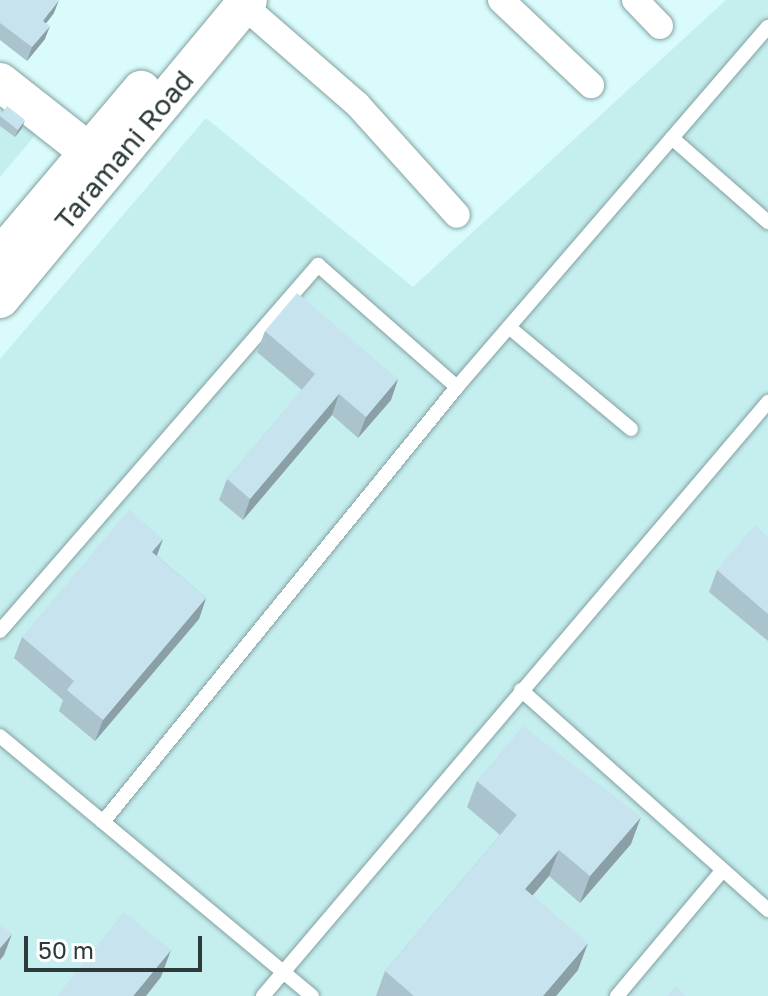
<!DOCTYPE html>
<html>
<head>
<meta charset="utf-8">
<style>
	body { margin:0 }
	#map { position:relative; width:768px; height:996px; overflow:hidden; background:#dafbfb; font-family:"Golos Text",sans-serif }
	div>[style] { position:absolute }
	[style*='--x'] { left:calc(var(--x)*1px); top:calc(var(--y)*1px); width:calc(var(--w)*1px); rotate:calc(var(--a)*1deg) }
	.built>* { inset:0; background:#c5eeee }
	.roads { filter:drop-shadow(0 0 2px #82a1a1) drop-shadow(0 0 2px #82a1a1) }
	.lane>* { height:14px; margin:-7px; padding:0 7px; transform-origin:7px; border-radius:7px; background:#fff }
	.street>* { height:26px; margin:-13px; padding:0 13px; transform-origin:13px; border-radius:13px; background:#fff }
	.secondary>* { height:38px; margin:-19px; padding:0 19px; transform-origin:19px; border-radius:19px; background:#fff }
	.wall>* { inset:0; background:#aac3cd }
	.shaded-wall>* { inset:0; background:#8b9fa7 }
	.building>* { inset:0; background:#c6e3ee }
	span { translate:-50% -50%; white-space:nowrap; text-align:center; line-height:1.15; -webkit-text-stroke:8px #fff; paint-order:stroke }
	.street-label { font-size:28px; color:#2d3a3a }
	.scale { position:absolute; left:24px; top:936px; width:178px; height:36px; box-sizing:border-box; border:4px solid #2d3a3a; border-top:0; padding-left:10px; font-size:24px; line-height:28px; white-space:nowrap; color:#2d3a3a; -webkit-text-stroke:6px #fff; paint-order:stroke }
</style>
</head>
<body>
<div id="map">
	<div class="built">
		<i style="clip-path:polygon(726px 0,768px 0,768px 996px,0 996px,0 359px,206px 118px,413px 287px)"></i>
		<i style="clip-path:polygon(0 103px,38px 132px,0 177px)"></i>
	</div>
	<div class="roads">
		<div class="lane">
			<i style="--x:672;--y:138;--w:128;--a:41.2"></i>
			<i style="--x:509;--y:327;--w:159;--a:39.9"></i>
			<i style="--x:0;--y:631;--w:485;--a:-49"></i>
			<i style="--x:318;--y:265;--w:185;--a:41.3"></i>
			<i style="--x:521;--y:690;--w:331;--a:41.7"></i>
			<i style="--x:0;--y:736;--w:406;--a:39.8"></i>
			<i style="--x:103;--y:822;--w:561;--a:-50.86"></i>
			<i style="--x:457;--y:387;--w:476;--a:-49.2"></i>
			<i style="--x:263;--y:996;--w:780;--a:-49.63"></i>
			<i style="--x:617;--y:996;--w:163;--a:-50"></i>
		</div>
		<div class="street">
			<i style="--x:501;--y:0;--w:124;--a:43.4"></i>
			<i style="--x:635;--y:0;--w:36;--a:46"></i>
			<i style="--x:243;--y:5;--w:151;--a:41"></i>
			<i style="--x:357;--y:104;--w:149;--a:48"></i>
		</div>
		<div class="secondary">
			<i style="--x:0;--y:82;--w:137;--a:38.2"></i>
			<i style="--x:0;--y:257;--w:219;--a:-49.8"></i>
			<i style="--x:0;--y:299;--w:388;--a:-50.3"></i>
		</div>
	</div>
	<div class="wall">
		<i style="clip-path:polygon(0 0,54px 13px,46px 23px,45px 39px,27px 61px,0 40px)"></i>
		<i style="clip-path:polygon(0 115px,22px 128px,15px 137px,0 126px)"></i>
		<i style="clip-path:polygon(265px 331px,398px 379px,391px 400px,358px 438px,332px 415px,243px 520px,219px 500px,227px 479px,302px 390px,257px 352px)"></i>
		<i style="clip-path:polygon(768px 537px,768px 641px,709px 592px,717px 570px)"></i>
		<i style="clip-path:polygon(163px 539px,157px 556px,206px 598px,199px 619px,95px 741px,59px 711px,63px 700px,14px 658px,22px 637px)"></i>
		<i style="clip-path:polygon(477px 781px,631px 844px,580px 903px,549px 876px,532px 896px,578px 970px,556px 996px,376px 996px,385px 971px,500px 835px,467px 807px)"></i>
	</div>
	<div class="shaded-wall">
		<i style="clip-path:polygon(59px 0,54px 13px,38px 34px,43px 21px)"></i>
		<i style="clip-path:polygon(50px 26px,45px 39px,27px 61px,32px 47px)"></i>
		<i style="clip-path:polygon(25px 120px,22px 128px,15px 137px,18px 130px)"></i>
		<i style="clip-path:polygon(398px 379px,391px 400px,358px 438px,366px 417px)"></i>
		<i style="clip-path:polygon(339px 394px,332px 415px,243px 520px,250px 499px)"></i>
		<i style="clip-path:polygon(163px 539px,155px 560px,152px 552px)"></i>
		<i style="clip-path:polygon(206px 598px,199px 619px,95px 741px,103px 720px)"></i>
		<i style="clip-path:polygon(641px 817px,631px 844px,580px 903px,590px 876px)"></i>
		<i style="clip-path:polygon(559px 850px,549px 876px,515px 916px,525px 889px)"></i>
		<i style="clip-path:polygon(12px 934px,4px 955px,0 960px,0 948px)"></i>
		<i style="clip-path:polygon(588px 943px,578px 970px,556px 996px,543px 996px)"></i>
		<i style="clip-path:polygon(171px 950px,161px 977px,146px 996px,133px 996px)"></i>
	</div>
	<div class="building">
		<i style="clip-path:polygon(0 0,58px 0,43px 21px,50px 26px,32px 47px,0 23px)"></i>
		<i style="clip-path:polygon(7px 106px,25px 120px,18px 130px,0 116px)"></i>
		<i style="clip-path:polygon(297px 293px,398px 379px,366px 417px,339px 394px,250px 499px,227px 479px,315px 374px,265px 331px)"></i>
		<i style="clip-path:polygon(129px 510px,163px 539px,152px 552px,206px 598px,103px 720px,67px 690px,74px 681px,22px 637px)"></i>
		<i style="clip-path:polygon(755px 525px,768px 537px,768px 614px,717px 570px)"></i>
		<i style="clip-path:polygon(523px 726px,641px 817px,590px 876px,559px 850px,525px 889px,588px 943px,543px 996px,414px 996px,385px 971px,517px 815px,477px 781px)"></i>
		<i style="clip-path:polygon(124px 912px,171px 950px,133px 996px,57px 996px)"></i>
		<i style="clip-path:polygon(0 924px,12px 934px,0 948px)"></i>
		<i style="clip-path:polygon(675px 986px,686px 996px,667px 996px)"></i>
	</div>
	<div class="street-label">
		<span style="left:124px;top:150px;rotate:-50deg">Taramani Road</span>
	</div>
	<div class="scale">50 m</div>
</div>
</body>
</html>
